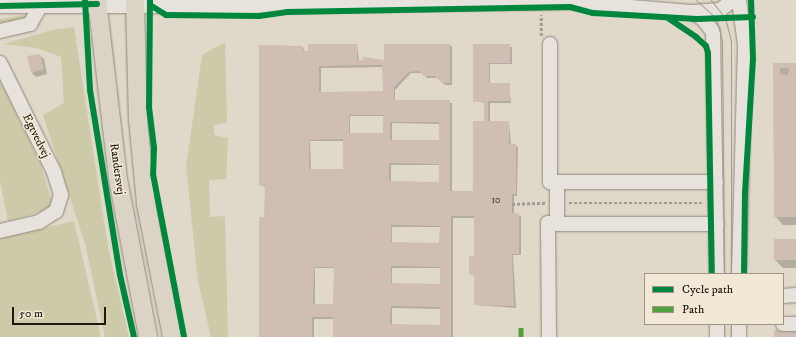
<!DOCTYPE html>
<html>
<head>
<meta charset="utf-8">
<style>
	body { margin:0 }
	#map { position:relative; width:796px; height:337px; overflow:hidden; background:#e0d8c9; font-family:"IM FELL DW Pica",serif }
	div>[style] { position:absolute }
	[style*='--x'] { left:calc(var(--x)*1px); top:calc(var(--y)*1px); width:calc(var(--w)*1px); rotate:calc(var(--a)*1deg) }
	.green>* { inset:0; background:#cccaa9 }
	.shadow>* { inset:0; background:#0003 }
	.building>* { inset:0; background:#d0beb4 }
	.path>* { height:2.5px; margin-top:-1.25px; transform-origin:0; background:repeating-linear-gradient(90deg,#a09c96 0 3px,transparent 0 5px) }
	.roads { filter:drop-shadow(0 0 1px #8e887e) drop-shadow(0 0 1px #8e887e) }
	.minor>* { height:14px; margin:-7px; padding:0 7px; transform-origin:7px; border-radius:7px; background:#e7e3dc }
	.major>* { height:18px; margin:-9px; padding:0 9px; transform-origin:9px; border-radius:9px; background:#dbd3c6 }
	.tram>* { height:1px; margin:-0.5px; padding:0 0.5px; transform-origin:0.5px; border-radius:0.5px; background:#a09c96 }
	.quiet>* { height:5px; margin-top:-2.5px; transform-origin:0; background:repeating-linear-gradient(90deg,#50a13e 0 10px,transparent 0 15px) }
	.cycleway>* { height:6px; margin:-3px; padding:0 3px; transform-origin:3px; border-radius:3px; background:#00873e }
	span { translate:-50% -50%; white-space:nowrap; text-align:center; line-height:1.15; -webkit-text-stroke:3px #f1e8d6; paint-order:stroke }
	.number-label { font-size:10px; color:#4c4035 }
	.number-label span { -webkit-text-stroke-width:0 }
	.street-label { font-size:12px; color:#20160b }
	.legend { position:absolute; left:644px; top:273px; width:140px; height:52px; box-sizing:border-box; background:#f1e8d6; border:1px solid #9d9485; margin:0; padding:5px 7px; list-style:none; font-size:12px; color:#20160b }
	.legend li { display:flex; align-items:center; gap:8px; height:20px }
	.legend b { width:20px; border:1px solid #9d9485 }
	.scale { position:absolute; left:12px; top:307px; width:94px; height:18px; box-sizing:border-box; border:2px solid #20160b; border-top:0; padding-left:5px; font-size:12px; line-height:14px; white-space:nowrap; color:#20160b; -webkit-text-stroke:3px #f1e8d6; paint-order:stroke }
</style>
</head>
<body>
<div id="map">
	<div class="green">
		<i style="clip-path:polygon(26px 15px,26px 19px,0 26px,0 19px)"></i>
		<i style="clip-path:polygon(74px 27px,108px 247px,129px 337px,105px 337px,86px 247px,43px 115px,64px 103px,61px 57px,37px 48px,4px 44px,52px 30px)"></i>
		<i style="clip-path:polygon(225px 42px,227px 123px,214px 125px,214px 135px,228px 138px,226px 179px,209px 180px,210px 217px,225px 216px,228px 337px,211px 337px,198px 281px,186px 167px,202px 55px)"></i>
		<i style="clip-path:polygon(0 81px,40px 162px,52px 202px,48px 210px,8px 221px,0 181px)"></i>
		<i style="clip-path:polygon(74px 221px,101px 337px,0 337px,0 238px)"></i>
	</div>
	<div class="shadow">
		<i style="clip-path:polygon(evenodd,357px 45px,359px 61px,385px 61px,450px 45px,452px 47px,452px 85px,445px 85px,438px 78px,427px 78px,422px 73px,411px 73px,395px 90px,395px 101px,452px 103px,452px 192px,474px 192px,485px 122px,485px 103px,474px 101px,474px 45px,512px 47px,512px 64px,490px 64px,490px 84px,509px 84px,511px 103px,490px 103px,490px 122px,509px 122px,511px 145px,518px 147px,517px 196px,514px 196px,514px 214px,521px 216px,521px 255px,513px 255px,516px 308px,475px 305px,475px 276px,470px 274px,475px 257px,475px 218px,453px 218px,453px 337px,334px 337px,334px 319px,314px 319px,314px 337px,260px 337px,266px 187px,260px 185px,260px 46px,303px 47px,305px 52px,309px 52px,357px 45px,383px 67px,384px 92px,321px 93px,321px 68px,383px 67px,357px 45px,350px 116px,384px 116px,384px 134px,350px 134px,350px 116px,357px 45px,392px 123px,440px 124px,440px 141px,392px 141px,392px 123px,357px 45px,310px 141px,344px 141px,344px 170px,311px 170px,310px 141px,357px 45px,391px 165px,440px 165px,440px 183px,391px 182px,391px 165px,357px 45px,392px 227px,441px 227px,440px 244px,392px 243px,392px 227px,357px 45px,315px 268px,335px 268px,334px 305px,315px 305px,315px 268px,357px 45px,392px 268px,441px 268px,441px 285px,392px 284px,392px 268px,357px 45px,392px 308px,441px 309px,441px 326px,392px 325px,392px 308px)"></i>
		<i style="clip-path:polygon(39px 55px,44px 59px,47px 74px,36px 77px,32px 73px)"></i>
		<i style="clip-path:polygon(774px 64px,796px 64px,796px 225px,783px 225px,775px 216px)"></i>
		<i style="clip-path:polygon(796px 240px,796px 268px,783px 268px,775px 260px)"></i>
	</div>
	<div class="building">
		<i style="clip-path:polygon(evenodd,308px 44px,357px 44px,357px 60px,363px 60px,363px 57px,384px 60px,384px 44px,450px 44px,450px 83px,442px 83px,435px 76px,424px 76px,419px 71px,409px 72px,394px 87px,394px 100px,450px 100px,450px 191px,473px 191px,473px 121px,484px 121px,484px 102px,473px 102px,473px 44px,510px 44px,510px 63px,489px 63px,489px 83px,510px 83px,510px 101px,488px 101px,488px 121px,509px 121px,509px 144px,516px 144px,516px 194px,512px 194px,512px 213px,519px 213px,519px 254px,512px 254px,514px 306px,474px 305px,474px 275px,469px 275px,469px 256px,474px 256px,474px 216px,451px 216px,451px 337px,333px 337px,333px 317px,312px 317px,312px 337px,259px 337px,259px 217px,264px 217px,265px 185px,259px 186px,259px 45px,303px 46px,303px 51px,308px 51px,308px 44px,382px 65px,383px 91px,319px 92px,319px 66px,382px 65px,308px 44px,349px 115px,383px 115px,383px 133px,349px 133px,349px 115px,308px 44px,390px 122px,439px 122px,439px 140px,390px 140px,390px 122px,308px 44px,343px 139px,343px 169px,309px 169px,309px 140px,343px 139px,308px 44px,389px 163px,439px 164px,439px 182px,389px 181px,389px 163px,308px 44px,391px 225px,440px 226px,439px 243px,391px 242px,391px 225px,308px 44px,391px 266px,440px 267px,440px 284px,391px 283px,391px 266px,308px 44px,314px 267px,334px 267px,333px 304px,313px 304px,314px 267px,308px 44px,391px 306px,440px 307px,440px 325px,390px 324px,391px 306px)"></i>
		<i style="clip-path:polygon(40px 54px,44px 69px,31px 73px,27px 56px)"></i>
		<i style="clip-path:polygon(evenodd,773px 63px,796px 63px,796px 217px,774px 217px,773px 63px,780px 68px,789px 68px,788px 75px,780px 74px,780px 68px)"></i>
		<i style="clip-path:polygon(774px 239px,796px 239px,796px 260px,774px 260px)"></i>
		<i style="clip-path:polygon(774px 330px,796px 330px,796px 337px,774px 337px)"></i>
	</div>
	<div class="path">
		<i style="--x:541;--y:36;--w:21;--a:-90"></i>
		<i style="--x:569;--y:203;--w:135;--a:0"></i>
		<i style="--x:512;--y:204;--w:34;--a:-2"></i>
	</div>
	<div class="roads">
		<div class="minor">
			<i style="--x:0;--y:6;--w:247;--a:0"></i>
			<i style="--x:247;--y:6;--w:324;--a:-0.7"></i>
			<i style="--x:571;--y:2;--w:120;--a:4.8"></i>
			<i style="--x:691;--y:12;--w:29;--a:-4"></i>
			<i style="--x:720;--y:10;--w:16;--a:-38"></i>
			<i style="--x:691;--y:12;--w:14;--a:30"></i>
			<i style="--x:703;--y:19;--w:16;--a:52"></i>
			<i style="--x:713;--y:32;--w:242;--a:89.1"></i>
			<i style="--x:0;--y:31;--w:31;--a:-13"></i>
			<i style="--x:30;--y:24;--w:22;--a:-60"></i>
			<i style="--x:550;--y:44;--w:138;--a:90"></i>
			<i style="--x:550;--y:182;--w:7;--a:0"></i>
			<i style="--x:0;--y:63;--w:122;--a:63.6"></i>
			<i style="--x:54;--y:172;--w:24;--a:73"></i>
			<i style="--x:61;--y:195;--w:17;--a:107"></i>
			<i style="--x:56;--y:211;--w:20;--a:147"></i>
			<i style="--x:39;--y:222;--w:40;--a:167"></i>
			<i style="--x:716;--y:182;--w:159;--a:180"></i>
			<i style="--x:557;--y:182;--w:42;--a:90"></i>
			<i style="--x:557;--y:224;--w:160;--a:0"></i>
			<i style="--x:739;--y:274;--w:229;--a:-88.5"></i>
			<i style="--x:745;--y:45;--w:45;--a:-97.6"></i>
			<i style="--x:783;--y:296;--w:13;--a:-4"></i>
			<i style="--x:717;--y:324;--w:13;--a:90"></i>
			<i style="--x:739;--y:324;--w:13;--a:90"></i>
			<i style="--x:783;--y:324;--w:13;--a:0"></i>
			<i style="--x:549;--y:337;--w:114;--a:-90.5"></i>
			<i style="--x:548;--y:223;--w:9;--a:6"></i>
		</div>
		<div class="major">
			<i style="--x:97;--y:0;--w:180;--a:83.3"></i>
			<i style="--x:118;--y:179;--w:161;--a:79.2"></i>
			<i style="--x:135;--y:0;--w:119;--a:88.6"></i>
			<i style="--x:138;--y:119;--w:85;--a:84.6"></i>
			<i style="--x:146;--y:204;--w:136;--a:78.9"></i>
		</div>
	</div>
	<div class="tram">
		<i style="--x:696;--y:0;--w:27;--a:42"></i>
		<i style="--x:716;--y:18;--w:24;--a:75"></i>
		<i style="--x:722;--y:41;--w:233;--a:89.5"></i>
		<i style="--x:711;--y:0;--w:23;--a:52"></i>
		<i style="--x:725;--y:18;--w:24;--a:75"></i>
		<i style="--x:731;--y:41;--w:233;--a:90"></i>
		<i style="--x:724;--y:324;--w:13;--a:90"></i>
		<i style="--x:731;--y:324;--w:13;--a:90"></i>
	</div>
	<div class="quiet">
		<i style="--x:521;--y:337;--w:11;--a:-90"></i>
	</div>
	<div class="cycleway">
		<i style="--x:85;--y:0;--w:90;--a:86.8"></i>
		<i style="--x:90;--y:90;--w:187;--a:80.8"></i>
		<i style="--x:120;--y:275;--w:64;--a:77.3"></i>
		<i style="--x:150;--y:0;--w:107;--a:90.5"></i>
		<i style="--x:149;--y:107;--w:41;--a:83"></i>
		<i style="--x:154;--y:148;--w:26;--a:92"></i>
		<i style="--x:153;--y:174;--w:166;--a:79.2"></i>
		<i style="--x:150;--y:5;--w:19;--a:32"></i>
		<i style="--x:166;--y:15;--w:93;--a:0.6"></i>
		<i style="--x:259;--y:16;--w:28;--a:-8"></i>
		<i style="--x:287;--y:12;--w:283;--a:-1"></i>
		<i style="--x:570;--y:7;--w:24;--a:15"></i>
		<i style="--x:593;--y:13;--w:104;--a:3.3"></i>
		<i style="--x:697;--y:19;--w:56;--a:-2"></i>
		<i style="--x:0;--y:6;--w:97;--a:-1.2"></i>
		<i style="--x:668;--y:18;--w:34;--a:34"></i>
		<i style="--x:696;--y:37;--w:13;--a:42"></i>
		<i style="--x:706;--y:46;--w:7;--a:74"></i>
		<i style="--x:708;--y:53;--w:221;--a:89"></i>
		<i style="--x:744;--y:274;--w:81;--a:-89.3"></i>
		<i style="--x:745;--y:193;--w:134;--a:-86.6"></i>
		<i style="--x:753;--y:59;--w:59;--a:-91.9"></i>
	</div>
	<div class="number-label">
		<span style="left:496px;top:201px">10</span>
	</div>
	<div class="street-label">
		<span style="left:36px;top:136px;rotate:64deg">Egtvedvej</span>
		<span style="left:117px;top:169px;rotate:82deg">Randersvej</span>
	</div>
	<ul class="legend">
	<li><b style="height:5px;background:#00873e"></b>Cycle path</li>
	<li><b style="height:5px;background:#50a13e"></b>Path</li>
	</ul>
	<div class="scale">50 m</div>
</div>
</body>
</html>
